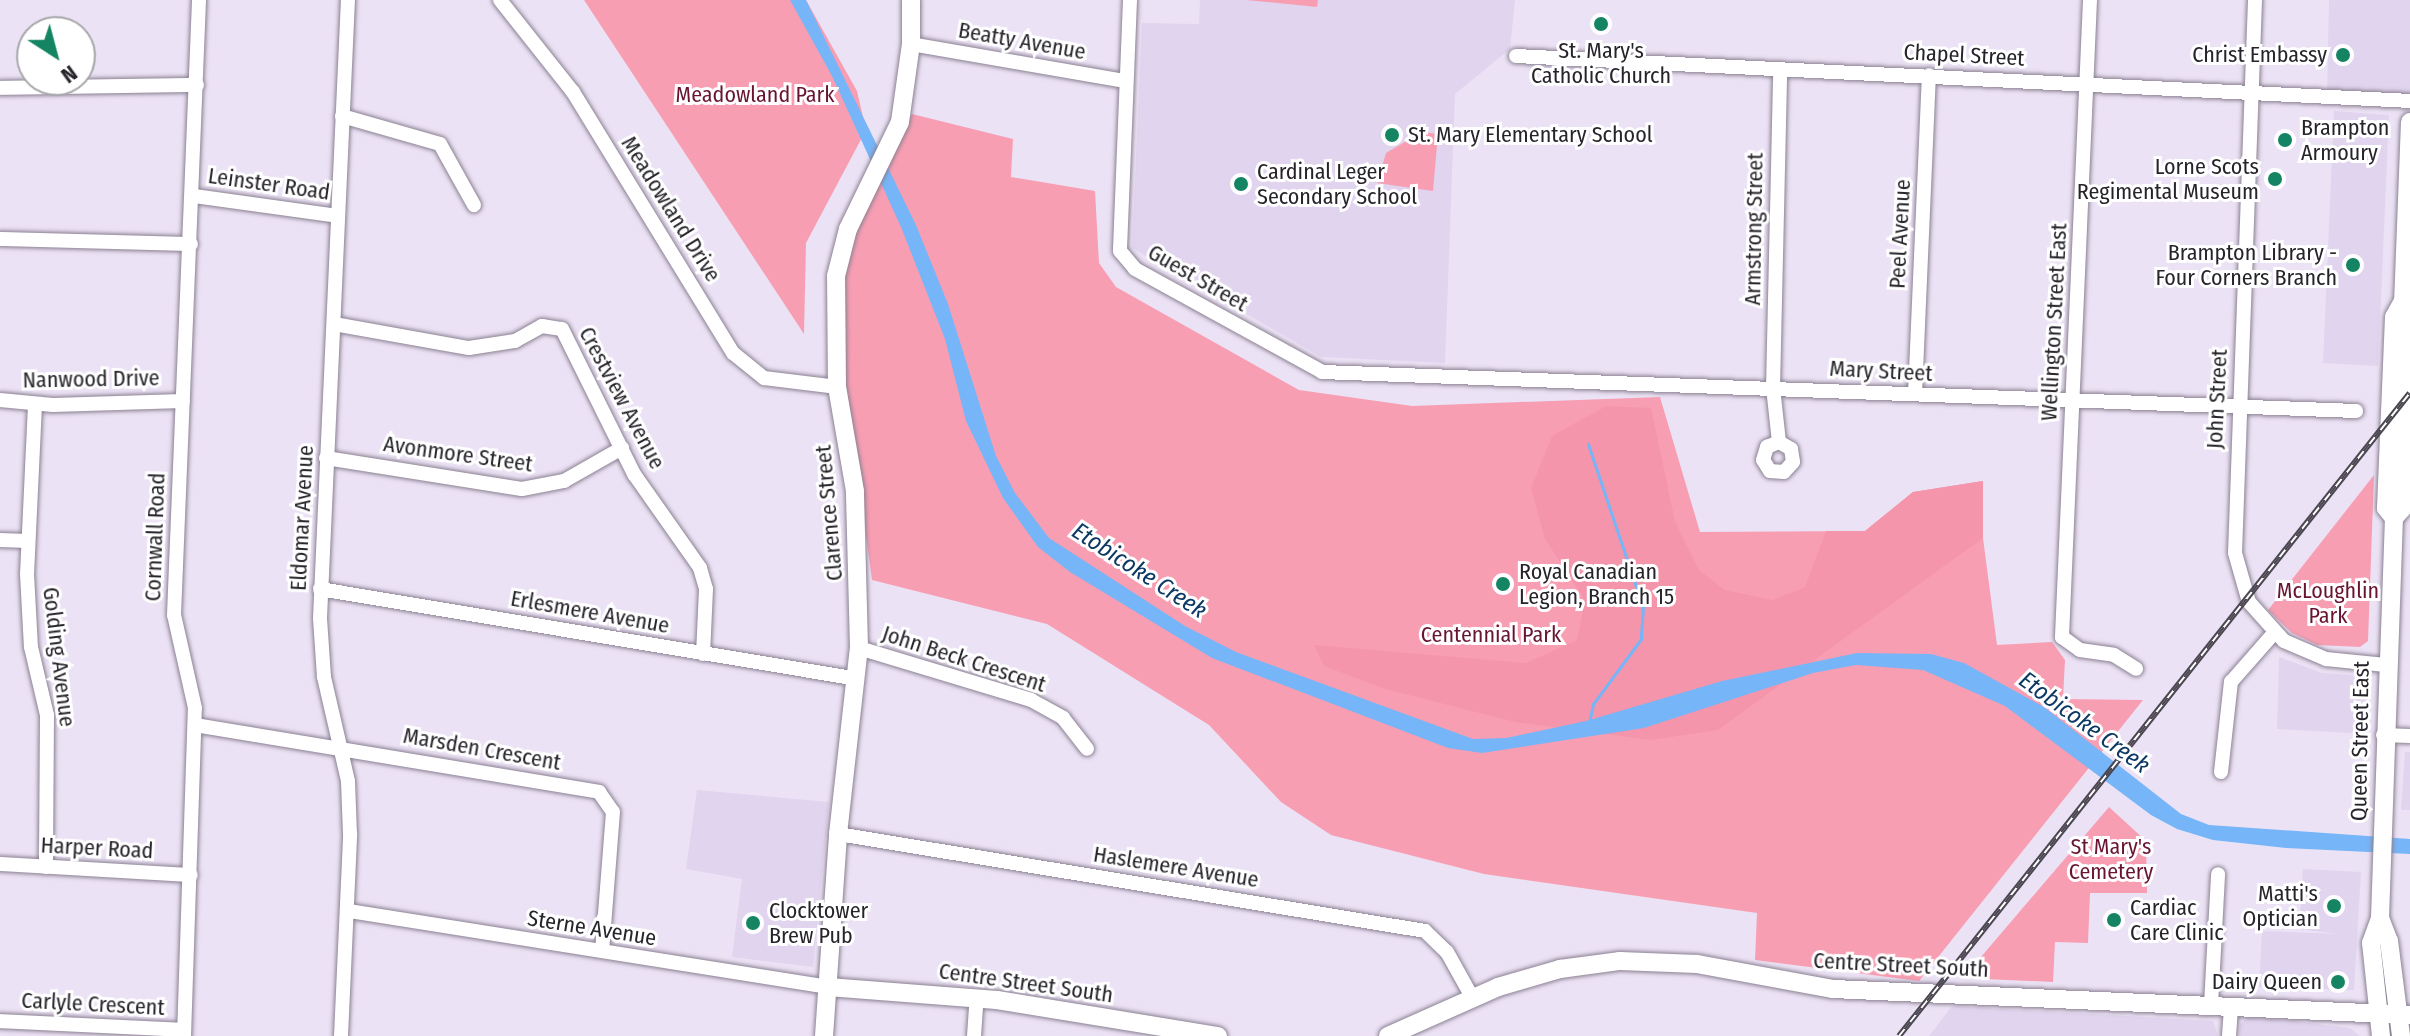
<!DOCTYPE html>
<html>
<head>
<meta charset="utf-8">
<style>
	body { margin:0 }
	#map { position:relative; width:2410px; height:1036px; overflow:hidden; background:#ece2f5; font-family:"Fira Sans Condensed",sans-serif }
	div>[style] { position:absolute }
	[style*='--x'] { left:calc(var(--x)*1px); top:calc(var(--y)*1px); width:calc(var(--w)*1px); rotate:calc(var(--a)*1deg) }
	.built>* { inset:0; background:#e1d4ee }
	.green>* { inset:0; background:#f89eb3 }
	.forest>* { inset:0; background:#f595ab }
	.water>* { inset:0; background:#76b5f8 }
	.stream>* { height:3px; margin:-1.5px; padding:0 1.5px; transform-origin:1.5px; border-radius:1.5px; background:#76b5f8 }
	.roads { filter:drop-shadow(0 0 2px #8a8192) drop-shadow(0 0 2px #8a8192) }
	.street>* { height:14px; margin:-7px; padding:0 7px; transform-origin:7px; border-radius:7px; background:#fff }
	.secondary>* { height:18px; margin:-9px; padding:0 9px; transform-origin:9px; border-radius:9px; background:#fff }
	.rail>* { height:6px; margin-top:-3px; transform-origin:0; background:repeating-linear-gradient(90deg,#fff 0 9px,#4a464f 0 18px); box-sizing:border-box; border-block:2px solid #4a464f }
	.dots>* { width:22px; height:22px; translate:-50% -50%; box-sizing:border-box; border:4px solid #fff; border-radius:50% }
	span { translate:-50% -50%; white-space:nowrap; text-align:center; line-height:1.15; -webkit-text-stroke:6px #fff; paint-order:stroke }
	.street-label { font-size:22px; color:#26232a }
	.poi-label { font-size:22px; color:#26232a }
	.right { translate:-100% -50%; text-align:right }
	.left { translate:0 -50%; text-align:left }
	.park-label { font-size:22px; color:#681432 }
	.water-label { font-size:24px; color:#0c3964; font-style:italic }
	.north { position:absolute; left:16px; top:16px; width:80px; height:80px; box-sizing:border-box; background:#fff; border:2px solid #a8a7aa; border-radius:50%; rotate:144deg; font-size:22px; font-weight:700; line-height:32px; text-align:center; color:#26232a }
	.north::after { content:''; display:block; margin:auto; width:28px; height:36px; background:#148462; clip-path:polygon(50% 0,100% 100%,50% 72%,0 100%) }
</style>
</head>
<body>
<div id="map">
	<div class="built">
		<i style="clip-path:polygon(1200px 0,1515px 0,1510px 49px,1455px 94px,1445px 363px,1321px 357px,1132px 248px,1142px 23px,1199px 24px)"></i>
		<i style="clip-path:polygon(2329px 0,2410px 0,2410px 101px,2327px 97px)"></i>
		<i style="clip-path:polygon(2334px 111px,2389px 115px,2378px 366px,2323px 363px)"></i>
		<i style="clip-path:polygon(2279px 657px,2322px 673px,2352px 675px,2370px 694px,2368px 734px,2277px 729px)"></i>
		<i style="clip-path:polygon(2405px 752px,2410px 752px,2410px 810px,2401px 810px)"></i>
		<i style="clip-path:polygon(697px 790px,829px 802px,813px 967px,732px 957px,742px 879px,686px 869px)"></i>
		<i style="clip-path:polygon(2303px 869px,2361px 872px,2354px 990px,2259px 987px,2262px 931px,2338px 934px,2299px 929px)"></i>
		<i style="clip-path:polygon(1952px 1006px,2213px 1021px,2218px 1036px,1929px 1036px)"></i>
		<i style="clip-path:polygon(2250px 1016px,2350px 1028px,2360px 1036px,2239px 1036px,2240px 1024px)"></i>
	</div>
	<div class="green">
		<i style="clip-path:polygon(584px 0,806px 0,857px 91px,866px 130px,806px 243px,804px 334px)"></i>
		<i style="clip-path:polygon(1246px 0,1318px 0,1317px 7px)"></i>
		<i style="clip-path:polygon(912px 114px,1013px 139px,1011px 177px,1095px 191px,1099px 263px,1116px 287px,1299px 390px,1412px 406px,1660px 397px,1700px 532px,1865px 531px,1913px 492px,1983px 481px,1983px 538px,1997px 645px,2052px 642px,2065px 660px,2063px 699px,2143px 700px,1919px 981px,1755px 960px,1757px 913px,1484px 874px,1331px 835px,1281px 802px,1209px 725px,1047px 624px,872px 580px,844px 370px,842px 264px,860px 208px)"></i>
		<i style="clip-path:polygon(1422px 132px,1438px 134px,1433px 191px,1377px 183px,1386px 153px)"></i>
		<i style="clip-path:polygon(2374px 475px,2368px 641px,2360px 647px,2317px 645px,2292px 633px,2268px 610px)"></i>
		<i style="clip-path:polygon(2109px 807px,2146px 841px,2147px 893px,2090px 893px,2088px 943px,2055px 942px,2053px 982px,1963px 978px)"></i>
	</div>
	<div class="forest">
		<i style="clip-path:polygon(1606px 406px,1651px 408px,1675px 521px,1699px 570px,1725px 590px,1772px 600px,1805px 587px,1826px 531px,1865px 531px,1913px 492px,1983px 481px,1983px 538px,1718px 730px,1651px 740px,1515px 722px,1385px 689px,1324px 666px,1314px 645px,1526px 663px,1577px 640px,1585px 600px,1545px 539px,1531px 488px,1552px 436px)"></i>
	</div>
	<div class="water">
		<i style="clip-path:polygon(790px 0,806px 0,916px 225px,948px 304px,996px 456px,1015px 493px,1049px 538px,1185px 626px,1236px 652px,1473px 739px,1506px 738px,1586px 721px,1722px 681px,1857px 653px,1931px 654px,1964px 663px,2044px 707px,2181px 814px,2209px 825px,2410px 839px,2410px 854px,2286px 848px,2213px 840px,2177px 829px,2151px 815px,2005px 706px,1923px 670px,1856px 665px,1813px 673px,1644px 728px,1482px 753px,1448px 748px,1212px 658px,1070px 572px,1038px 547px,1003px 498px,966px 421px,945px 339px,901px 227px,832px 76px)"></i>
	</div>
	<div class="stream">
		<i style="--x:1588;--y:444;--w:172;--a:71.4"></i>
		<i style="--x:1643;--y:607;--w:32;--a:94"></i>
		<i style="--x:1641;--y:639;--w:81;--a:126.4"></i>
		<i style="--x:1593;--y:704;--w:19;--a:102"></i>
	</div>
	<div class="roads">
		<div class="street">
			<i style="--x:500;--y:0;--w:117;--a:51.6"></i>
			<i style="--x:573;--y:92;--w:306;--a:58.5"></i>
			<i style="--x:733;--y:353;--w:40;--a:39"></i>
			<i style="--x:764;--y:378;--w:74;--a:7"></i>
			<i style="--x:1130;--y:0;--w:251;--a:92.3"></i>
			<i style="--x:1120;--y:251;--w:23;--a:50"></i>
			<i style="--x:1135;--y:269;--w:213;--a:28.8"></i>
			<i style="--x:1322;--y:372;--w:1035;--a:2.16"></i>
			<i style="--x:2090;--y:0;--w:638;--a:92.52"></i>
			<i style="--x:2062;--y:637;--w:22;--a:36"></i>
			<i style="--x:2080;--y:650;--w:34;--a:8"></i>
			<i style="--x:2114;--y:655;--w:26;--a:32"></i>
			<i style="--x:2255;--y:0;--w:553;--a:92.07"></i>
			<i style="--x:2235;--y:553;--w:51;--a:74.1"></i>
			<i style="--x:2249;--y:602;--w:52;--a:48.1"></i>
			<i style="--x:2284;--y:641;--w:46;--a:23.2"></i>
			<i style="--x:2326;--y:659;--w:60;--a:5.7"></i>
			<i style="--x:911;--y:44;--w:218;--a:9.8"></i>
			<i style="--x:1516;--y:56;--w:895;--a:2.88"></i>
			<i style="--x:0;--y:88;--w:197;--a:-0.9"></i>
			<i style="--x:342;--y:116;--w:102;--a:15.9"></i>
			<i style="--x:440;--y:144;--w:70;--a:60.9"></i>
			<i style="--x:194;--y:196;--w:145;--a:7.9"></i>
			<i style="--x:0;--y:239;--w:191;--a:1.5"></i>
			<i style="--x:334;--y:324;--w:137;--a:10.1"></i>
			<i style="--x:469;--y:348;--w:47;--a:-8.7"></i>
			<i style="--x:515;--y:341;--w:31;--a:-29"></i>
			<i style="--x:542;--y:326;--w:20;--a:9"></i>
			<i style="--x:562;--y:329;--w:162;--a:63.6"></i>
			<i style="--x:634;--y:474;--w:115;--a:54.9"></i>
			<i style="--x:700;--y:568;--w:22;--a:74"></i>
			<i style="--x:706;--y:589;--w:65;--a:92.6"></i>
			<i style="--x:1915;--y:394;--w:319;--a:-87.5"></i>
			<i style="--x:0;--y:400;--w:53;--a:5.4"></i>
			<i style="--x:53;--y:405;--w:130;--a:-1.8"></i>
			<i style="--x:35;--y:405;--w:169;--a:92.7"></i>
			<i style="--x:27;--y:574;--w:73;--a:86.9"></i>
			<i style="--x:31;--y:647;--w:70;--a:76.8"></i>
			<i style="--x:47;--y:715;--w:152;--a:90.4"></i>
			<i style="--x:1779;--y:442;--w:54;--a:-96.3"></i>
			<i style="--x:1773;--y:388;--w:318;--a:-88.7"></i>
			<i style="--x:1779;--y:442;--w:14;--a:30"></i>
			<i style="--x:1791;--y:449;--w:13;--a:81"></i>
			<i style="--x:1793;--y:462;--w:13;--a:132"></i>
			<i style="--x:1784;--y:472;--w:14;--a:-176"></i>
			<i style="--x:1770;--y:471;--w:13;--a:-122"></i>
			<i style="--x:1763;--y:460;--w:14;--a:-73"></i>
			<i style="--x:1767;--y:447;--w:13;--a:-23"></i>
			<i style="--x:326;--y:458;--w:198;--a:9"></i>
			<i style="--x:522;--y:489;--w:43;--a:-10.8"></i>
			<i style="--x:564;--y:481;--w:67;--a:-29.6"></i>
			<i style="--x:0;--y:540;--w:28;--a:2"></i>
			<i style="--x:320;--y:589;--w:539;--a:9.5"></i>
			<i style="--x:859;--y:648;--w:180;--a:16.8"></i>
			<i style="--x:1031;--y:700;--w:37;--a:29"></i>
			<i style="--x:1063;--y:718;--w:39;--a:52"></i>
			<i style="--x:195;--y:725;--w:410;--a:9.4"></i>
			<i style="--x:599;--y:792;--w:24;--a:55"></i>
			<i style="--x:613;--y:812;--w:139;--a:94.5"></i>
			<i style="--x:2383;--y:735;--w:27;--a:2"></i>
			<i style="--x:2221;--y:772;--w:91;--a:-83.7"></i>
			<i style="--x:2231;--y:682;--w:65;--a:-48.7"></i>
			<i style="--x:838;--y:834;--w:595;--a:9.38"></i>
			<i style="--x:1425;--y:931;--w:30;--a:44"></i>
			<i style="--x:1447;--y:952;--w:51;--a:60.9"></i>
			<i style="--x:0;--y:864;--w:191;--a:3.3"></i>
			<i style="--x:349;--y:911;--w:485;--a:9"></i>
			<i style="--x:2211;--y:1005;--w:131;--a:-86.9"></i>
			<i style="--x:0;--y:1021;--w:184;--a:2.8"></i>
			<i style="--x:184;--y:1036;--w:328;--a:-88.1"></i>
			<i style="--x:195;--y:708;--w:95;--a:-102.7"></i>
			<i style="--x:174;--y:615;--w:616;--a:-87.67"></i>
			<i style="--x:341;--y:1036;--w:202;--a:-87.4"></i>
			<i style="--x:350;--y:834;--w:53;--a:-92.2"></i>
			<i style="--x:348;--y:781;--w:107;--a:-103"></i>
			<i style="--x:324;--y:677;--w:59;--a:-93.9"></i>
			<i style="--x:320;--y:618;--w:619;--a:-87.41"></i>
			<i style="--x:974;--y:1036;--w:39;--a:-86"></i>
			<i style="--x:2229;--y:1036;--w:30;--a:-86"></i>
		</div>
		<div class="secondary">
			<i style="--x:2410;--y:122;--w:179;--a:92.2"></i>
			<i style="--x:2403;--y:301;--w:17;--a:66"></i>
			<i style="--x:2394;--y:518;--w:12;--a:-48"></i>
			<i style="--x:2402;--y:509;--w:183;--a:-87.5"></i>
			<i style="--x:2380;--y:918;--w:25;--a:69"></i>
			<i style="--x:2389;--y:941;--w:96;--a:82.8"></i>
			<i style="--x:828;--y:987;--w:169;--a:4.4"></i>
			<i style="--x:997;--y:1000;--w:224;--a:9.3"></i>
			<i style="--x:824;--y:1036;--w:202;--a:-86"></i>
			<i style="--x:838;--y:834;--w:187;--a:-83.6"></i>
			<i style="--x:859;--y:648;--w:157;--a:-91.5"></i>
			<i style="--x:855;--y:491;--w:106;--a:-99.8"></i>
			<i style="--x:837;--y:387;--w:111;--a:-90.5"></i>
			<i style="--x:836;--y:276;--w:49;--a:-75.7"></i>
			<i style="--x:848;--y:229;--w:119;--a:-64.1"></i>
			<i style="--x:900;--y:122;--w:79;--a:-82"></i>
			<i style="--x:911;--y:44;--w:44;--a:-90"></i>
			<i style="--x:1388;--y:1036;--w:120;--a:-24"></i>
			<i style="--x:1498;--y:987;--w:65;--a:-16.2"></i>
			<i style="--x:1560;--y:969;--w:61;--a:-7.6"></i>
			<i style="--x:1620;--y:961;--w:77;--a:2.2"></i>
			<i style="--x:1697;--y:964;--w:138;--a:10.4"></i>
			<i style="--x:1833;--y:989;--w:578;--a:2.58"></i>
			<i style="--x:2381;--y:1036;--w:94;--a:-96.1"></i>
			<i style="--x:2371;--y:943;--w:27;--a:-70"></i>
			<i style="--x:2380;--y:918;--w:400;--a:-88"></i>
			<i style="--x:2394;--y:518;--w:13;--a:-129"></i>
			<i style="--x:2386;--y:508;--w:191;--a:-87.6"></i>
			<i style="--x:2394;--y:317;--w:18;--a:-61"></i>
		</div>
	</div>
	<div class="rail">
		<i style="--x:1899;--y:1036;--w:821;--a:-51.53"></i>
	</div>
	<div class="dots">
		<i style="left:1601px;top:24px;background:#148462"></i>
		<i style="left:2343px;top:55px;background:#148462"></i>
		<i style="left:1392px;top:135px;background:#148462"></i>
		<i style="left:2285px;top:140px;background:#148462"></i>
		<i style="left:2275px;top:179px;background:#148462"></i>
		<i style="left:1241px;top:184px;background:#148462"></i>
		<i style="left:2353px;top:265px;background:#148462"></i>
		<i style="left:1503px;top:584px;background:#148462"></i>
		<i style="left:2334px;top:906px;background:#148462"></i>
		<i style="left:2114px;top:920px;background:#148462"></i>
		<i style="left:753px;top:923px;background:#148462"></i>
		<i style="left:2338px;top:982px;background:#148462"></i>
	</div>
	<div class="street-label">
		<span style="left:1022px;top:41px;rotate:10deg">Beatty Avenue</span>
		<span style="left:1964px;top:55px;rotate:3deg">Chapel Street</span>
		<span style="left:269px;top:184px;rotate:8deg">Leinster Road</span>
		<span style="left:671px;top:209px;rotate:58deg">Meadowland Drive</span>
		<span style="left:1754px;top:229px;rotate:-89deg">Armstrong Street</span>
		<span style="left:1900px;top:234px;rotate:-87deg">Peel Avenue</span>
		<span style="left:1198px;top:278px;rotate:30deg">Guest Street</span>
		<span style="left:2054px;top:322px;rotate:-87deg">Wellington Street East</span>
		<span style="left:1881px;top:371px;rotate:3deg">Mary Street</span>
		<span style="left:91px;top:379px;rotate:-1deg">Nanwood Drive</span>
		<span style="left:622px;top:398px;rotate:62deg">Crestview Avenue</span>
		<span style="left:2217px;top:399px;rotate:-87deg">John Street</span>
		<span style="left:458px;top:454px;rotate:8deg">Avonmore Street</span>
		<span style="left:829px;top:513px;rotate:-95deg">Clarence Street</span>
		<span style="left:302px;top:518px;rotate:-87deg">Eldomar Avenue</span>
		<span style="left:155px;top:537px;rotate:-88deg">Cornwall Road</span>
		<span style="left:590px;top:612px;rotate:10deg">Erlesmere Avenue</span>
		<span style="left:59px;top:657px;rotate:83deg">Golding Avenue</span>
		<span style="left:964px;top:659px;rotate:18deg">John Beck Crescent</span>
		<span style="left:2360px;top:741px;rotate:-89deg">Queen Street East</span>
		<span style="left:482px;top:749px;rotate:10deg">Marsden Crescent</span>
		<span style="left:97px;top:848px;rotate:3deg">Harper Road</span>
		<span style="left:1176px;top:867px;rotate:9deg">Haslemere Avenue</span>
		<span style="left:592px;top:928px;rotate:9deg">Sterne Avenue</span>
		<span style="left:1901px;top:965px;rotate:3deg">Centre Street South</span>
		<span style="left:1026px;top:983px;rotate:8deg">Centre Street South</span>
		<span style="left:93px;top:1004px;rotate:3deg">Carlyle Crescent</span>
	</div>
	<div class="poi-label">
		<span style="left:1601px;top:63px">St. Mary's<br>Catholic Church</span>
		<span class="right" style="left:2327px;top:55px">Christ Embassy</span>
		<span class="left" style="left:2301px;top:140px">Brampton<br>Armoury</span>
		<span class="left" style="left:1408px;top:135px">St. Mary Elementary School</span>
		<span class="right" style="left:2259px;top:179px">Lorne Scots<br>Regimental Museum</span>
		<span class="left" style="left:1257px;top:184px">Cardinal Leger<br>Secondary School</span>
		<span class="right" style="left:2337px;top:265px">Brampton Library -<br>Four Corners Branch</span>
		<span class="left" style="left:1519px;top:584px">Royal Canadian<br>Legion, Branch 15</span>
		<span class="right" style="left:2318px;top:906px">Matti's<br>Optician</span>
		<span class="left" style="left:2130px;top:920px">Cardiac<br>Care Clinic</span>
		<span class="left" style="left:769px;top:923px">Clocktower<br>Brew Pub</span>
		<span class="right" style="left:2322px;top:982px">Dairy Queen</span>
	</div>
	<div class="park-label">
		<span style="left:755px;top:95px">Meadowland Park</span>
		<span style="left:2328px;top:603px">McLoughlin<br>Park</span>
		<span style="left:1491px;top:635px">Centennial Park</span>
		<span style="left:2111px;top:859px">St Mary's<br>Cemetery</span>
	</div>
	<div class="water-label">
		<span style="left:1139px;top:571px;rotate:33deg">Etobicoke Creek</span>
		<span style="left:2084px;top:723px;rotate:36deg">Etobicoke Creek</span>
	</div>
	<div class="north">N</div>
</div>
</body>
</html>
